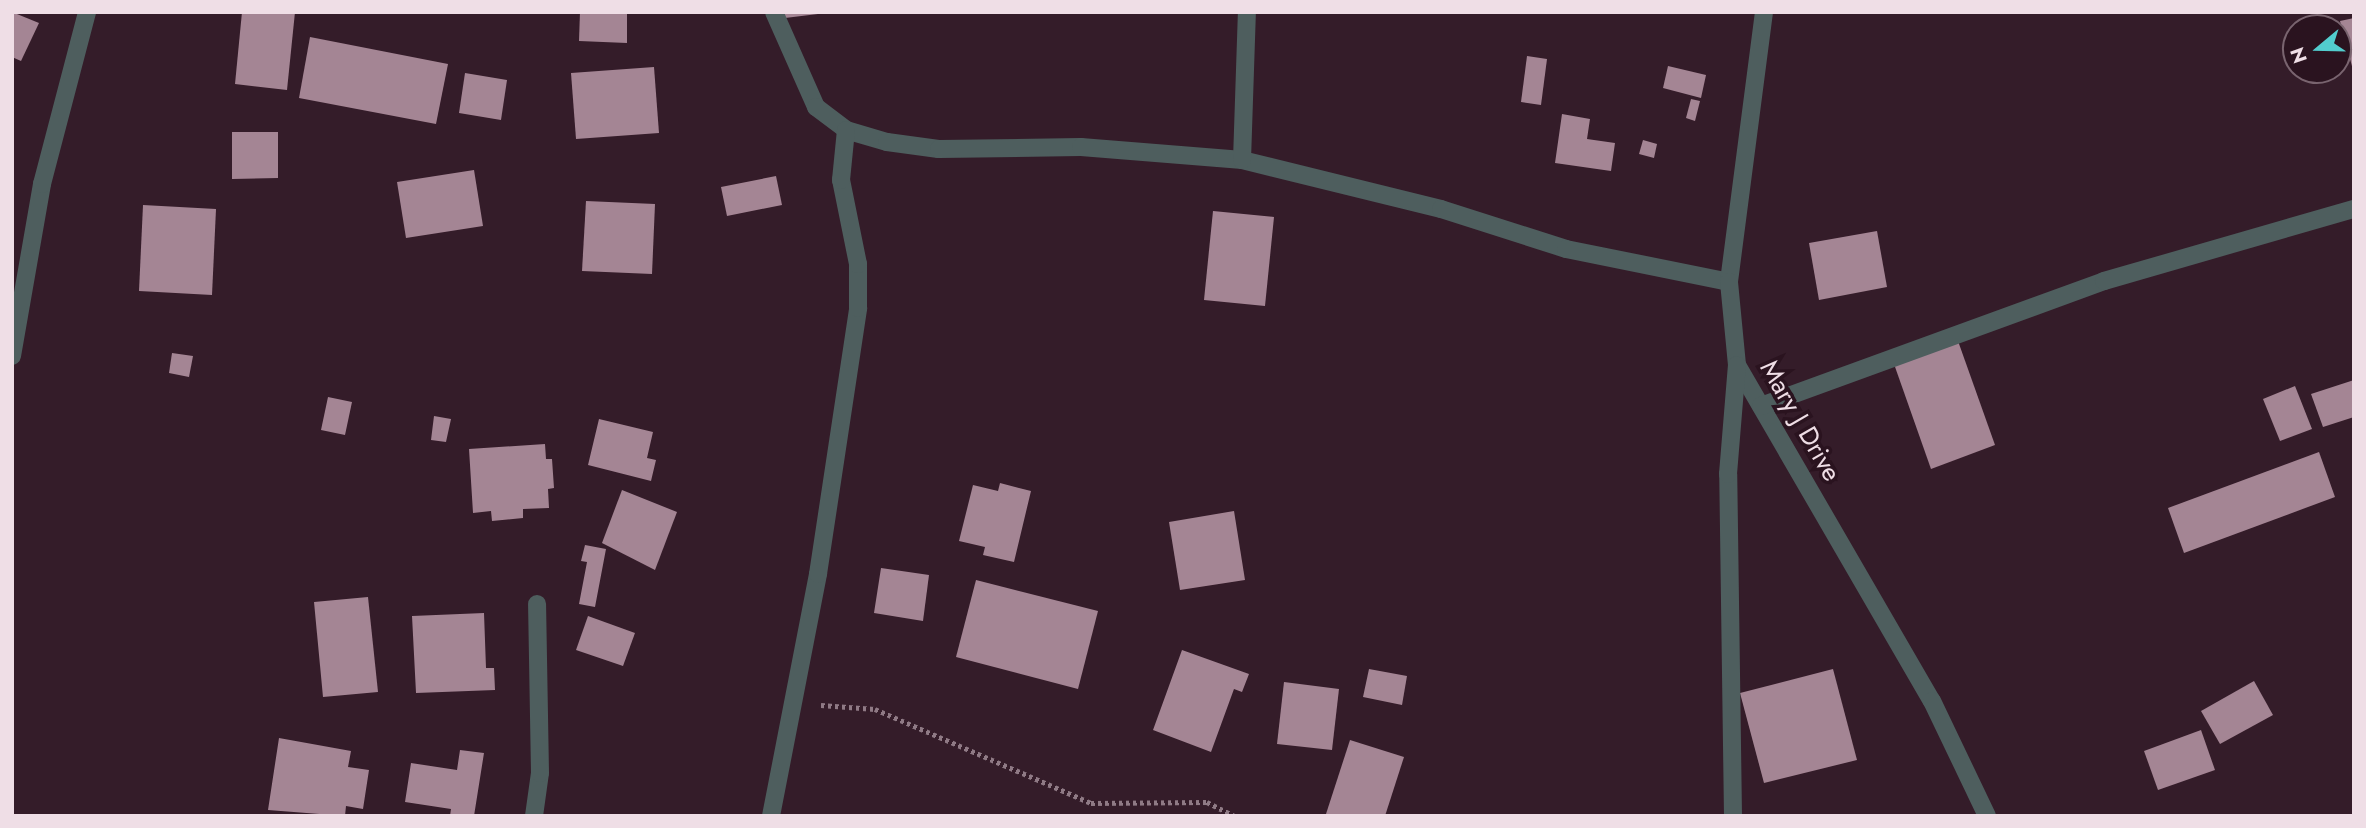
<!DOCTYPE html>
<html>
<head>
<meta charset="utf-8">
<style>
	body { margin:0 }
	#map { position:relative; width:2366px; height:828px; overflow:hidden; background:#341c29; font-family:Jost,sans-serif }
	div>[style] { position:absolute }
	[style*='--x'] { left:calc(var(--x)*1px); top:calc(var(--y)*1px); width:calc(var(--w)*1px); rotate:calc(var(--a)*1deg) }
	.building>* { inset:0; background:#a48594 }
	.path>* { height:4.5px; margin-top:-2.25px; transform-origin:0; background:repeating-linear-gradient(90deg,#8f7a85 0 3.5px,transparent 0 7px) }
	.minor>* { height:18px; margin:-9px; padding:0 9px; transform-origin:9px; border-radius:9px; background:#4e5e5e }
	span { translate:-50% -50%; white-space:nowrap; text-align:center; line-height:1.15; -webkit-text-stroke:7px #2a131f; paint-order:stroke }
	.street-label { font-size:26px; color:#efdee6 }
	.frame { position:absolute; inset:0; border:14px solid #efdee6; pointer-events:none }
	.north { position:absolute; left:2282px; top:14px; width:70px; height:70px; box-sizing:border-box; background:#2a131f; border:2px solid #79646f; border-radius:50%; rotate:251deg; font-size:19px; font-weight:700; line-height:28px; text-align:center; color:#efdee6 }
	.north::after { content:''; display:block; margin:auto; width:24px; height:32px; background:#52cdce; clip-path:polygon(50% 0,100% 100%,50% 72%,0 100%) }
</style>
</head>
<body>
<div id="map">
	<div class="building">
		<i style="clip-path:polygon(12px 12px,39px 23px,21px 61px,12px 57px)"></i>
		<i style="clip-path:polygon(242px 12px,295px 12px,287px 90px,235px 84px)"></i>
		<i style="clip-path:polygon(580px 12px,627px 12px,627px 43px,579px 41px)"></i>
		<i style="clip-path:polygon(784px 12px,818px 12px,818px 14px,785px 18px)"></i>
		<i style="clip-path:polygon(2354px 18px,2354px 70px,2353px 70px,2340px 21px)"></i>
		<i style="clip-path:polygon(310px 37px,448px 64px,436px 124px,299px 98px)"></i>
		<i style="clip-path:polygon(1527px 56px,1547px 59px,1541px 105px,1521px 102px)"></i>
		<i style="clip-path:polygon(1668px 66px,1706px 75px,1701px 98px,1663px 88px)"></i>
		<i style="clip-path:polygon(654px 67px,659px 133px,576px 139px,571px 73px)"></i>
		<i style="clip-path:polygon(465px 73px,507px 80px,501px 120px,459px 113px)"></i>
		<i style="clip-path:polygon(1691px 99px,1700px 101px,1695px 121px,1686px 118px)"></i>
		<i style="clip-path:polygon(1562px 114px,1590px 119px,1587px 139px,1615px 143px,1611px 171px,1555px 163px)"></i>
		<i style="clip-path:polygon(232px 132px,278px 132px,278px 178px,232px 179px)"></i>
		<i style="clip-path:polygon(1643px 140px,1657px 144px,1654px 158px,1639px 154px)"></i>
		<i style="clip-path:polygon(474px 170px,483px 226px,406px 238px,397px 182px)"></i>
		<i style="clip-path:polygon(776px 176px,782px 205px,727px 216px,721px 187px)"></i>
		<i style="clip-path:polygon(586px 201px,655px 204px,652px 274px,582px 271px)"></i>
		<i style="clip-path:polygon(143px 205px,216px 209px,212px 295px,139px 291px)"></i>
		<i style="clip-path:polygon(1213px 211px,1274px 217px,1265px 306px,1204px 300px)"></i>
		<i style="clip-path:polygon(1877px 231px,1887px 287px,1819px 300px,1809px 243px)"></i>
		<i style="clip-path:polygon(1958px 341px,1995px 445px,1931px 469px,1894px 364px)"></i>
		<i style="clip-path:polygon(172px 353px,193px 356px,189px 377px,169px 373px)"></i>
		<i style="clip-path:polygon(2354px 380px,2354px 417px,2323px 427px,2311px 394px)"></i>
		<i style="clip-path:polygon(2295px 386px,2312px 429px,2280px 441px,2263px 399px)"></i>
		<i style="clip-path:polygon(328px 397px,352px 402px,345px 435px,321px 430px)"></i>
		<i style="clip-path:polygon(434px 416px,451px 419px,446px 442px,431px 440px)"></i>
		<i style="clip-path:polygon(599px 419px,653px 432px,647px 458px,656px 460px,651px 481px,588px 465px)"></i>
		<i style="clip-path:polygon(545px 444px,546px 459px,552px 459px,554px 488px,548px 489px,549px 508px,523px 509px,523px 518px,492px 521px,491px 511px,473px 513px,469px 449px)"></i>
		<i style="clip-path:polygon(2319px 452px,2335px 497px,2184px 553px,2168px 508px)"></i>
		<i style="clip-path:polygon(1000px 483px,1031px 491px,1014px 562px,983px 555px,985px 547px,959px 541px,973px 485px,998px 491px)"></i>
		<i style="clip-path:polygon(622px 490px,677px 512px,655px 570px,602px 543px)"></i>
		<i style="clip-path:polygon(1234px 511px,1245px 580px,1180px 590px,1169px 522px)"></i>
		<i style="clip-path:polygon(585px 545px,606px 549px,595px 607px,579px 604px,587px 562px,581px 561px)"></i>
		<i style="clip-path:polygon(881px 568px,929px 575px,923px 621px,874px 613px)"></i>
		<i style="clip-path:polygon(976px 580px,1098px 611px,1078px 689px,956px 657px)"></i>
		<i style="clip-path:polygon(368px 597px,378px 692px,323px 697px,314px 602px)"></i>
		<i style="clip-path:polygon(484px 613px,486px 668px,494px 668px,495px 690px,416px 693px,412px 616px)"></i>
		<i style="clip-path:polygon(588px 616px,635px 633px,623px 666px,576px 650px)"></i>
		<i style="clip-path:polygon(1182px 650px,1249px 674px,1242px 692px,1234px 689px,1211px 752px,1153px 730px)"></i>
		<i style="clip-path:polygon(1369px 669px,1407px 676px,1402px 705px,1363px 697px)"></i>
		<i style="clip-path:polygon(1833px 669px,1857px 760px,1764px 783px,1740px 693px)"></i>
		<i style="clip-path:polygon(2254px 681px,2273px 715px,2220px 744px,2201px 711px)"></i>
		<i style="clip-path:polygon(1284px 682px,1339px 689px,1332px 750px,1277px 744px)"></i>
		<i style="clip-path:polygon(2201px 730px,2215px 770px,2158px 790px,2144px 751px)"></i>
		<i style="clip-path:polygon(279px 738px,351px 751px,348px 767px,369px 770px,363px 809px,346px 806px,345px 816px,268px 810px)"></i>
		<i style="clip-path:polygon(1350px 740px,1404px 757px,1385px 816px,1326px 814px)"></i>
		<i style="clip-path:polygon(460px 750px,484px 753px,474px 816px,450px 816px,451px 809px,405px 802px,411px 763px,457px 770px)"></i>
	</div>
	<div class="path">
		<i style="--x:821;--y:705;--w:54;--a:4.2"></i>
		<i style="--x:875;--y:709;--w:236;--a:23.5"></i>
		<i style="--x:1091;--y:803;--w:116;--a:-0.5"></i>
		<i style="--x:1207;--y:802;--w:31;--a:27"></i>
	</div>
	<div class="minor">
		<i style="--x:774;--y:12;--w:104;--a:66.1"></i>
		<i style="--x:816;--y:107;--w:38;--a:37"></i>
		<i style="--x:846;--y:130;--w:43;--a:16.3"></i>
		<i style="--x:887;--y:142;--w:52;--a:7.7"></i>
		<i style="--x:939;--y:149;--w:142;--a:-0.8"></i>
		<i style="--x:1081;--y:147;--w:162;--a:4.6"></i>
		<i style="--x:1242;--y:160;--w:205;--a:13.8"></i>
		<i style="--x:1441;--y:209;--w:131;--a:17.7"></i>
		<i style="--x:1566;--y:249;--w:166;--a:11.4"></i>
		<i style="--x:1764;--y:12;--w:272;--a:97.4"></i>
		<i style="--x:1729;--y:282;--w:83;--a:84.5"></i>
		<i style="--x:1737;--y:365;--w:388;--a:59.9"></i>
		<i style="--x:1932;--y:701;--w:127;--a:64.4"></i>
		<i style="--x:1242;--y:160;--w:148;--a:-88.1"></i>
		<i style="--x:12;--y:356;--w:175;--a:-80.1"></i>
		<i style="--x:42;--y:184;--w:178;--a:-75.3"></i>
		<i style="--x:1761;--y:406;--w:365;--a:-20"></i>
		<i style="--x:2104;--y:281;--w:260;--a:-16.1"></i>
		<i style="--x:534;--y:816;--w:43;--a:-82.1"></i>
		<i style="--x:540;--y:773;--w:169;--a:-91"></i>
		<i style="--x:771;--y:816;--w:247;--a:-79"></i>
		<i style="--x:818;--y:574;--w:269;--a:-81.4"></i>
		<i style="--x:858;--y:308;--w:44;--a:-90"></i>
		<i style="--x:858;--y:264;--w:86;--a:-101.4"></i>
		<i style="--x:841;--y:180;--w:50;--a:-84.3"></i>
		<i style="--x:1733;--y:816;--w:342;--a:-90.8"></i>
		<i style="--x:1728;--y:474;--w:109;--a:-85.3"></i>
	</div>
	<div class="street-label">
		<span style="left:1800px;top:421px;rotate:60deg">Mary J Drive</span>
	</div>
	<div class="frame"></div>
	<div class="north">N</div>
</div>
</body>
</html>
